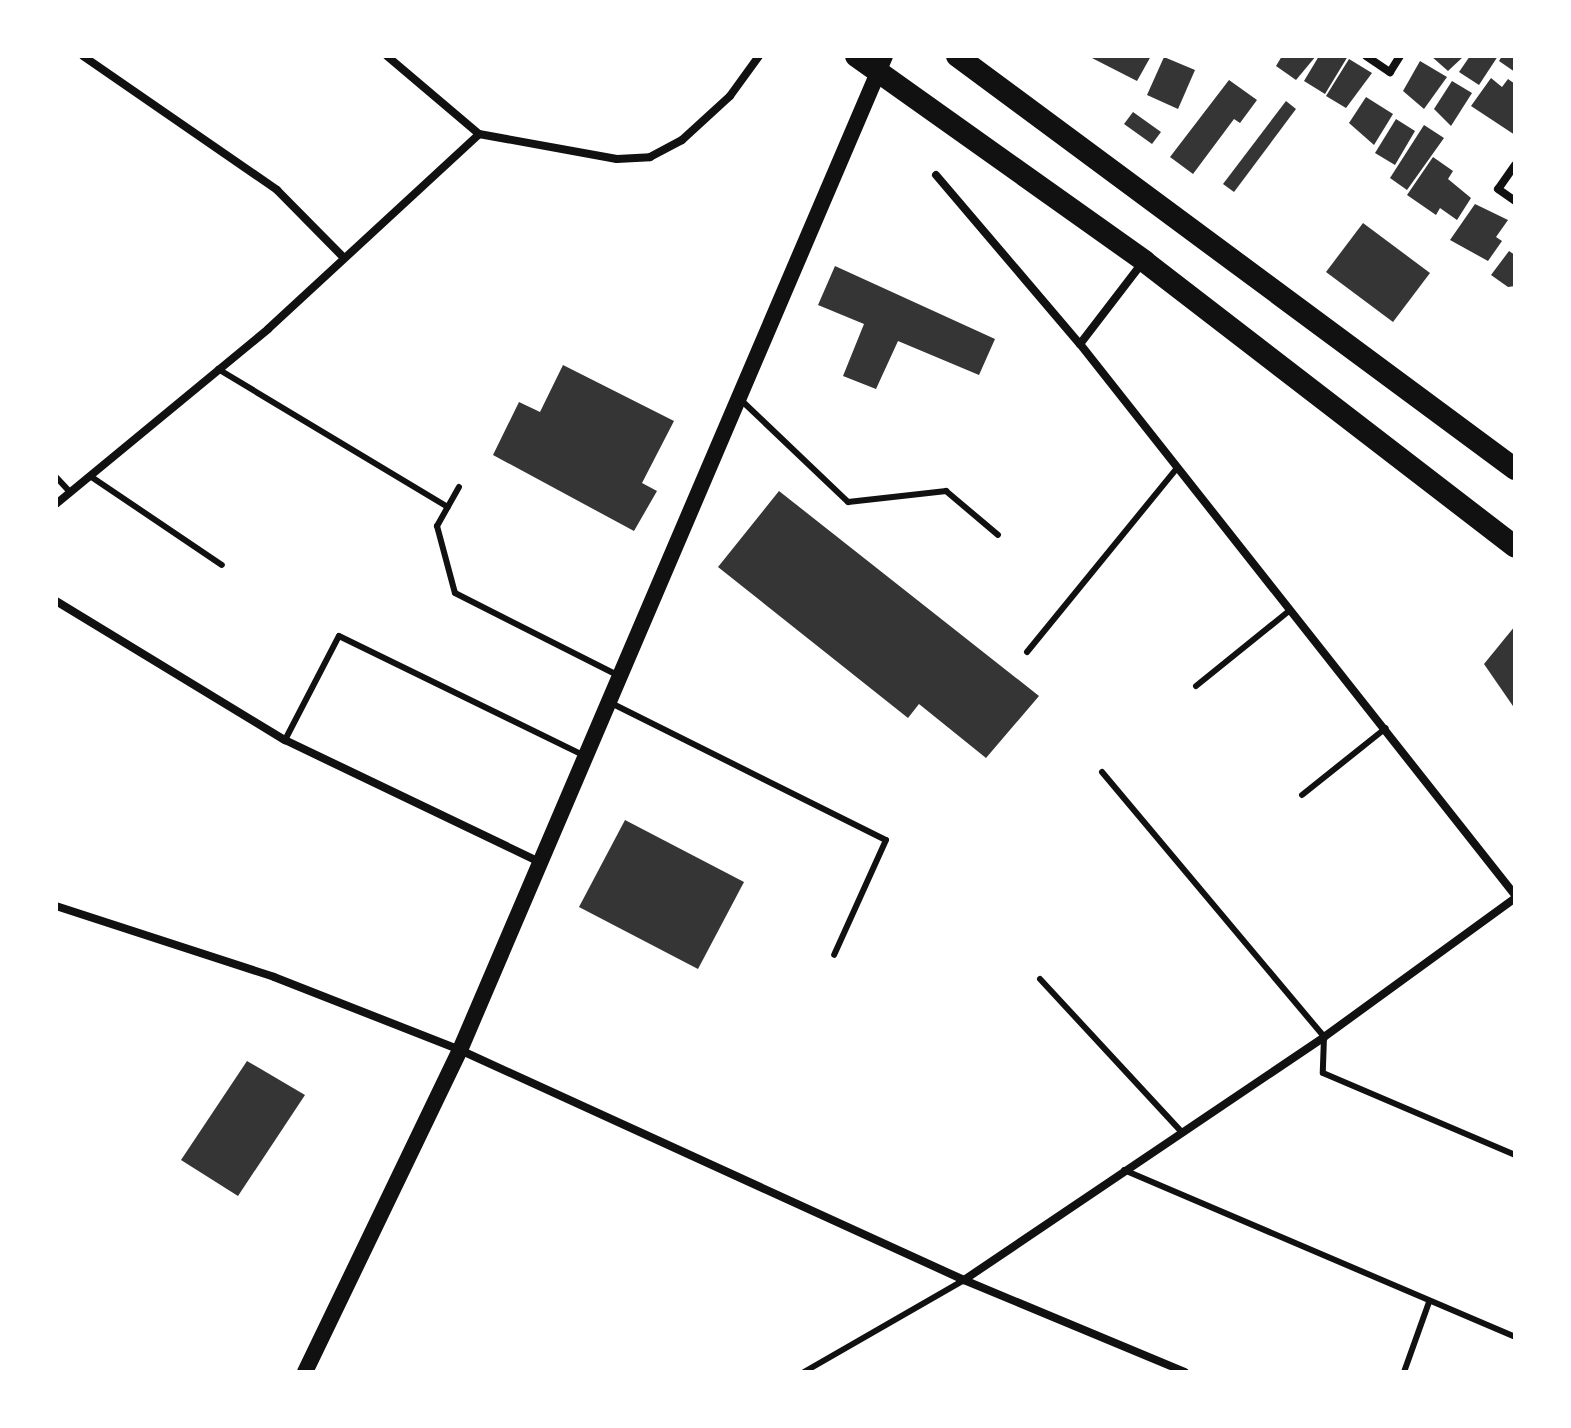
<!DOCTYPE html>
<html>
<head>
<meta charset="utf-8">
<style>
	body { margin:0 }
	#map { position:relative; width:1571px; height:1428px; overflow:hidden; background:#fff; font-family:"Work Sans",sans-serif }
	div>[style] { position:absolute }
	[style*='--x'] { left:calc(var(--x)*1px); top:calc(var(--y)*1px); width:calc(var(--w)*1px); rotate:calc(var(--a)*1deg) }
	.building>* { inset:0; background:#353535 }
	.service>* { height:6px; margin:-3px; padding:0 3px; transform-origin:3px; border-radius:3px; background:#111 }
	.minor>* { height:8px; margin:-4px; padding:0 4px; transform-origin:4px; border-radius:4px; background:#111 }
	.secondary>* { height:16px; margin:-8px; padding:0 8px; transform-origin:8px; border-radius:8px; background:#111 }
	.trunk>* { height:22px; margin:-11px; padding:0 11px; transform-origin:11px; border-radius:11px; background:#111 }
	span { translate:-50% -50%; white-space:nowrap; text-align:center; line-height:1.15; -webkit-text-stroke:7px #fff; paint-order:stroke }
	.frame { position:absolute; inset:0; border:58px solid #fff; pointer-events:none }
</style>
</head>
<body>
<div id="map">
	<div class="building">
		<i style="clip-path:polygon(1088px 56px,1151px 56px,1137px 81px)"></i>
		<i style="clip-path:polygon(1282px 56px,1316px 56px,1296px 80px,1276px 66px)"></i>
		<i style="clip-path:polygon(1319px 56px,1348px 56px,1325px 94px,1304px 81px)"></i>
		<i style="clip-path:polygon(1431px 56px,1464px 56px,1448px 71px)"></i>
		<i style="clip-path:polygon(1470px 56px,1498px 56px,1479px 85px,1459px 72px)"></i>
		<i style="clip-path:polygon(1502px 56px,1515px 56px,1515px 72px,1499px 61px)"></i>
		<i style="clip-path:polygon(1164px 57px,1195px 70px,1178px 109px,1147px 95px)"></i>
		<i style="clip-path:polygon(1349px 59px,1372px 73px,1346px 108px,1326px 96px)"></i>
		<i style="clip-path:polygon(1420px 61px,1447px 77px,1424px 109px,1403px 91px)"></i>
		<i style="clip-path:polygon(1491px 78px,1502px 87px,1508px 79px,1515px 84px,1515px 135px,1471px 106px)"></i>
		<i style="clip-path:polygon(1229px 80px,1257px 100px,1240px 123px,1234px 119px,1193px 174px,1170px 157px)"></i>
		<i style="clip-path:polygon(1452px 81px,1472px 93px,1451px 126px,1434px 109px)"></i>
		<i style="clip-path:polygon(1366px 97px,1393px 114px,1374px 145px,1349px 123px)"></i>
		<i style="clip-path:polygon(1286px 101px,1296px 109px,1234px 192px,1223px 184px)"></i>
		<i style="clip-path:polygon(1133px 112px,1161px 132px,1152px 144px,1124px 124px)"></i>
		<i style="clip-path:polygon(1396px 119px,1415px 131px,1395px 165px,1375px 153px)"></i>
		<i style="clip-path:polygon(1424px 125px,1444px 138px,1407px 190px,1390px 178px)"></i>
		<i style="clip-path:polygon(1433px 157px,1453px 171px,1448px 179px,1471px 198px,1457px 220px,1440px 208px,1436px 215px,1407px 195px)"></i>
		<i style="clip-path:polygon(1475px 204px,1508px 220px,1496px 237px,1502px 241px,1488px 261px,1450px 240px)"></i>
		<i style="clip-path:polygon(1363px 223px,1430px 273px,1393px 322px,1326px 272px)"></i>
		<i style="clip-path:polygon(1509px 251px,1515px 255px,1515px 286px,1508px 287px,1491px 275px)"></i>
		<i style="clip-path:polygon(835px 266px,995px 339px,979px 375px,898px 341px,876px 389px,843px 376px,864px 324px,818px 305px)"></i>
		<i style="clip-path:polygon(563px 365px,674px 421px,642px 483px,657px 491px,634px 531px,493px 455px,519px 402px,540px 412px)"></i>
		<i style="clip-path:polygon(779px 491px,1039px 696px,986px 758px,919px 704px,908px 718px,718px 567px)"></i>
		<i style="clip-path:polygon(1515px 626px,1515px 709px,1484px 664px)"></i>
		<i style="clip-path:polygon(625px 820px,744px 882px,698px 969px,579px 907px)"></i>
		<i style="clip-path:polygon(247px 1061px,305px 1095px,238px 1196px,181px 1160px)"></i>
	</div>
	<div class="service">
		<i style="--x:218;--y:369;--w:268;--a:31"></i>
		<i style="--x:741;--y:400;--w:148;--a:43.6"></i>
		<i style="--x:848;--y:502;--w:99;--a:-6.4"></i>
		<i style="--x:946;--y:491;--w:68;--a:40.2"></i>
		<i style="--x:90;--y:476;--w:159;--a:34"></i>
		<i style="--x:56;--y:477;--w:21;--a:47"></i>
		<i style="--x:459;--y:487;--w:45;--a:119.4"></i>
		<i style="--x:437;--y:526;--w:69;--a:75"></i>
		<i style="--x:455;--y:593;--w:184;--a:26.8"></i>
		<i style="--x:1027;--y:652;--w:236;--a:-50.8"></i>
		<i style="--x:1196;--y:686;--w:119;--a:-38.9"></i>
		<i style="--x:611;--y:703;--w:307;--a:26.5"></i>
		<i style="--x:886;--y:840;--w:126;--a:114.3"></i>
		<i style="--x:285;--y:740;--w:117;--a:-62.6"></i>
		<i style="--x:339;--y:636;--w:274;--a:26"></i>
		<i style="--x:1102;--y:772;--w:346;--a:50"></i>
		<i style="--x:1324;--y:1037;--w:36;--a:92"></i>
		<i style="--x:1323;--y:1073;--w:209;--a:23.1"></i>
		<i style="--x:1302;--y:795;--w:107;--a:-38.6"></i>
		<i style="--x:1040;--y:979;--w:207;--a:47.2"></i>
		<i style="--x:1124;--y:1170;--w:425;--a:23.1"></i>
		<i style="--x:804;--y:1372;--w:185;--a:-29.9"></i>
		<i style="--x:1404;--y:1372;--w:74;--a:-70.3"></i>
	</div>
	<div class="minor">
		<i style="--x:83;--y:56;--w:236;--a:34.6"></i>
		<i style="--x:277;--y:190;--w:95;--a:45.4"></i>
		<i style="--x:387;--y:56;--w:121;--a:40.3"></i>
		<i style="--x:1366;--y:56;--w:29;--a:34"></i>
		<i style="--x:1390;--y:72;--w:19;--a:-58"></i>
		<i style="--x:1515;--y:165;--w:29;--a:125"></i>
		<i style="--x:1498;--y:189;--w:21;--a:35"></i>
		<i style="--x:936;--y:175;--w:222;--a:49.6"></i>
		<i style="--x:1080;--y:344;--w:702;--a:51.71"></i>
		<i style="--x:1080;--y:344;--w:103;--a:-52.5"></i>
		<i style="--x:56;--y:504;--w:275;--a:-39.5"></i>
		<i style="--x:268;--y:329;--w:287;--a:-42.7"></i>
		<i style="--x:479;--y:134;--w:140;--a:10.3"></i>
		<i style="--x:617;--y:159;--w:33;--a:-3"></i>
		<i style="--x:650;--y:157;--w:36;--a:-28"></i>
		<i style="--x:682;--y:140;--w:65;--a:-42.5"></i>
		<i style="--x:730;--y:96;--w:49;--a:-54.1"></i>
		<i style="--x:56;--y:601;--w:268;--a:31.3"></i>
		<i style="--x:285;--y:740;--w:283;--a:25.6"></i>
		<i style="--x:56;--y:906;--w:229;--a:18"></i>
		<i style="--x:274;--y:977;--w:200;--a:21.4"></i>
		<i style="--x:460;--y:1050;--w:554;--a:24.53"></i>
		<i style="--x:964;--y:1280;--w:239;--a:22.6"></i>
		<i style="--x:964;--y:1280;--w:434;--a:-34"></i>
		<i style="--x:1324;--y:1037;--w:236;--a:-36"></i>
	</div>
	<div class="secondary">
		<i style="--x:305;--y:1372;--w:357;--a:-64.3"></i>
		<i style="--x:460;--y:1050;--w:1081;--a:-66.85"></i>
	</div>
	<div class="trunk">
		<i style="--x:856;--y:56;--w:354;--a:35.4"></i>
		<i style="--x:1144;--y:261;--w:468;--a:37.6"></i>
		<i style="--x:957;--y:56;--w:694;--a:36.51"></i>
	</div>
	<div class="frame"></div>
</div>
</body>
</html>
